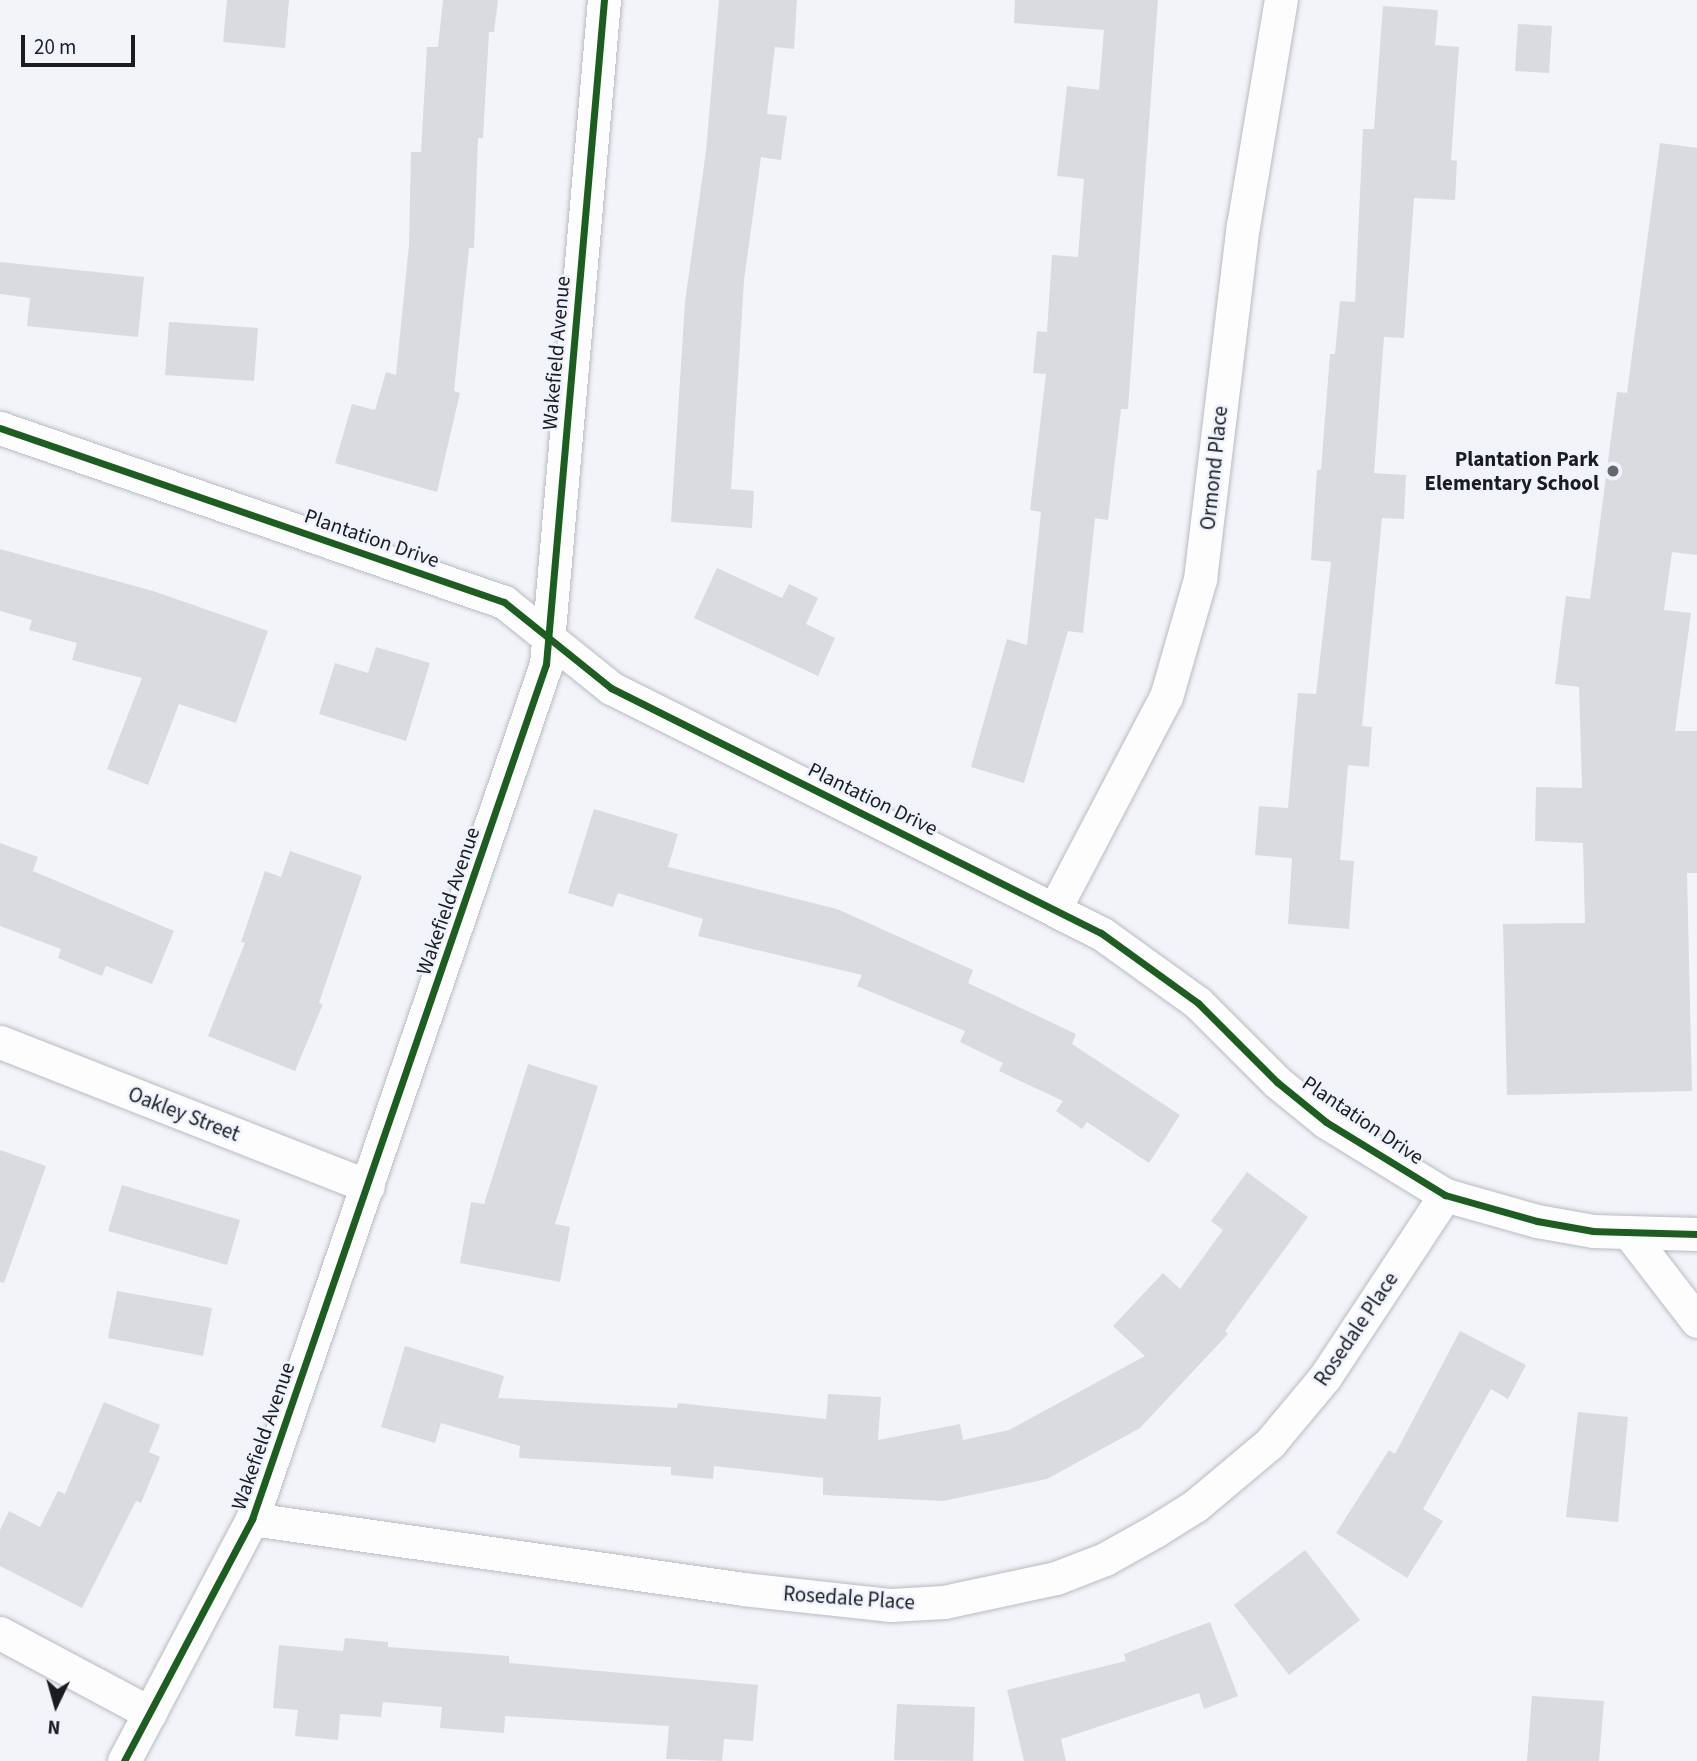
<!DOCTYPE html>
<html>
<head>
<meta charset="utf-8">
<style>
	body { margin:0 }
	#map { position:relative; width:1697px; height:1761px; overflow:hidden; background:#f2f4fa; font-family:"Source Sans 3",sans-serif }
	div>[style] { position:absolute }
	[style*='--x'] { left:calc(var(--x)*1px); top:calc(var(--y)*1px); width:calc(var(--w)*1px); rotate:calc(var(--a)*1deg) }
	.building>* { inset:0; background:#d9dbe0 }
	.roads { filter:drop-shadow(0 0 2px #b9bbc0) drop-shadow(0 0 2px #b9bbc0) }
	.minor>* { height:33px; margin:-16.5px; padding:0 16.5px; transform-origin:16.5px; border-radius:16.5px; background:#fdfdfe }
	.cycleway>* { height:7px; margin:-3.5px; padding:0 3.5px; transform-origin:3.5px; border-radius:3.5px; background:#1b5e20 }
	.dots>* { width:19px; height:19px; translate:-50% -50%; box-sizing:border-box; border:4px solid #eff3fd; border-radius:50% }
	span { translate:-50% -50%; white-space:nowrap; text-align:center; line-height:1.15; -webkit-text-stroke:5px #eff3fd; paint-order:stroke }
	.street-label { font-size:21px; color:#1a1c20 }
	.poi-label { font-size:21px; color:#1a1c20; font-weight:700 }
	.right { translate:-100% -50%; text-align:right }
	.north { position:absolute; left:21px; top:1670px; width:70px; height:70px; -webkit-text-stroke:5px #eff3fd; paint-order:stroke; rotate:185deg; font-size:19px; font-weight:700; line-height:28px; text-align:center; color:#1a1c20 }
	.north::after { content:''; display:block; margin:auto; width:24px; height:32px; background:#1a1c20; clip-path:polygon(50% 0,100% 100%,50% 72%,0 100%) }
	.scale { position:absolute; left:21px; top:35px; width:114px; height:32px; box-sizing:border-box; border:4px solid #1a1c20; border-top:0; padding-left:9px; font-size:21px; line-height:24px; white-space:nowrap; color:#1a1c20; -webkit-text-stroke:5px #eff3fd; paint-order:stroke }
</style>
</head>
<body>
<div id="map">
	<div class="building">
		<i style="clip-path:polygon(227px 0,289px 0,285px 48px,223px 42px)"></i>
		<i style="clip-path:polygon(443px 0,498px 0,494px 32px,489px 32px,483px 138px,478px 138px,474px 248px,469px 248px,454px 391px,460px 393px,437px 492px,335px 463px,352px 404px,375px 410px,386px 372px,396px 375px,409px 245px,411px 152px,421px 152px,427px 47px,438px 47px)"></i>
		<i style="clip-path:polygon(719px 0,797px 0,794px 49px,775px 47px,767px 114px,787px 116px,781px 160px,761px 157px,744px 280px,731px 489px,754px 491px,752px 528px,671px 522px,685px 302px,706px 151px)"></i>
		<i style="clip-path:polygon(1015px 0,1158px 0,1128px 409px,1121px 409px,1108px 520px,1095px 518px,1083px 633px,1068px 631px,1024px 783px,971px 767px,1007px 639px,1027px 645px,1041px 512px,1030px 510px,1046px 374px,1033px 373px,1037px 331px,1047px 332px,1052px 255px,1078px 257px,1084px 179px,1057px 176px,1067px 86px,1099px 90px,1104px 30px,1014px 23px)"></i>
		<i style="clip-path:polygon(1383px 6px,1438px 10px,1435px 45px,1459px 47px,1451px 160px,1457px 161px,1455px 200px,1414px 198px,1404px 338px,1384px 337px,1374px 473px,1406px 475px,1404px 519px,1382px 518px,1362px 726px,1372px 727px,1369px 767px,1348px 765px,1340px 860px,1354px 861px,1349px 929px,1288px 924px,1292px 858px,1255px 855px,1259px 806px,1288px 808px,1298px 693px,1316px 694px,1331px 562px,1311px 560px,1317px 470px,1321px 470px,1330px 354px,1335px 354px,1340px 301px,1355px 302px,1363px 129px,1374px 129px)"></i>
		<i style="clip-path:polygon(1518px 24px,1552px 26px,1549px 73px,1515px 71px)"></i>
		<i style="clip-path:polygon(1660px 143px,1697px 148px,1697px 555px,1672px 552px,1664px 610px,1691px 613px,1675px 731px,1697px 731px,1697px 873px,1687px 873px,1692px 1091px,1507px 1095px,1503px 924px,1585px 923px,1583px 843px,1535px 841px,1536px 787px,1582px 788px,1579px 687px,1555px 684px,1566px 596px,1590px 599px,1617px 392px,1627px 393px)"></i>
		<i style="clip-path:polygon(0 262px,144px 277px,138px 337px,27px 326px,30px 298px,0 294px)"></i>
		<i style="clip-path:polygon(169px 322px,258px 328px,254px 381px,165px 375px)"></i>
		<i style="clip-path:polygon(0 549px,153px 591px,268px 631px,236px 723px,179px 704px,148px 785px,107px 769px,142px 678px,72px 660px,77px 643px,29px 630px,32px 620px,0 611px)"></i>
		<i style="clip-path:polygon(717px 568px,782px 598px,789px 584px,818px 598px,806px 624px,835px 638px,818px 676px,694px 618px)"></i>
		<i style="clip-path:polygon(376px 647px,430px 663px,406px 741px,319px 714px,335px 663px,368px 673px)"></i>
		<i style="clip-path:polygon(594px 809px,678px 834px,668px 867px,837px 909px,973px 970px,968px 983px,1076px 1034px,1072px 1044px,1180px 1115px,1149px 1163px,1087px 1122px,1082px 1129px,1056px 1111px,1063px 1101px,999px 1071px,1003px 1063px,960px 1042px,965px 1031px,857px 986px,862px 975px,698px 936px,703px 919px,618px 893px,613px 907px,568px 893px)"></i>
		<i style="clip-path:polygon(0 843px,38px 857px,33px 871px,174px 931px,152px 984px,106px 966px,102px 976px,58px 958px,61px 949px,0 926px)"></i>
		<i style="clip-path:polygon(290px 851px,362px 876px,319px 1003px,323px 1004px,295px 1071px,208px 1036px,245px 943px,241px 942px,265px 871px,281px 877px)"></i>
		<i style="clip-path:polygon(528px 1064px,598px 1086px,555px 1224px,570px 1227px,560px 1282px,460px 1263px,471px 1202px,484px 1204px)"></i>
		<i style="clip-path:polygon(0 1150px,46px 1166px,4px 1283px,0 1282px)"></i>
		<i style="clip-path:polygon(1247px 1172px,1308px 1217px,1225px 1331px,1228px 1334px,1140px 1428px,1047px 1479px,943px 1501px,823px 1495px,823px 1478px,714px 1466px,713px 1479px,671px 1475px,671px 1467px,519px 1458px,520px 1446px,441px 1423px,435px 1443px,381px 1427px,405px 1346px,504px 1376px,498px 1398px,677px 1408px,678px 1403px,826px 1419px,828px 1394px,881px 1397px,878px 1440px,960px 1424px,963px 1440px,1009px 1430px,1145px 1356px,1113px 1326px,1163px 1273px,1180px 1289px,1223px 1230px,1211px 1221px)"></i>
		<i style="clip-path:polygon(122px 1185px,240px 1220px,227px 1265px,108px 1231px)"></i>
		<i style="clip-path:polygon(117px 1291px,212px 1308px,203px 1356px,108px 1338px)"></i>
		<i style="clip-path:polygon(1460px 1331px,1526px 1365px,1508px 1399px,1491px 1389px,1423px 1509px,1443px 1521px,1407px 1578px,1336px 1533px,1389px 1450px,1395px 1454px)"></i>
		<i style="clip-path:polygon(104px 1402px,160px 1425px,149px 1452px,160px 1457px,141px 1503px,136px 1501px,82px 1608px,0 1566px,0 1530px,9px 1511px,40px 1527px,58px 1491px,65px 1494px)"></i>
		<i style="clip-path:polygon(1578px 1412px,1628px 1417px,1618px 1522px,1566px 1517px)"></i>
		<i style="clip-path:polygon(1305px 1550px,1360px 1620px,1289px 1675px,1234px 1605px)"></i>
		<i style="clip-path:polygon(1210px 1622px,1238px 1696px,1204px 1709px,1199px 1693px,1061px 1739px,1066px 1761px,1024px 1761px,1007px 1690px,1126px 1661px,1124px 1654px)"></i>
		<i style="clip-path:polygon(345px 1638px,388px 1642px,388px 1647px,509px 1656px,509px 1663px,758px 1685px,753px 1741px,724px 1739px,722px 1761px,666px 1759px,669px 1726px,505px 1716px,504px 1733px,440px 1728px,442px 1707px,383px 1702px,381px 1717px,340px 1714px,338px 1740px,295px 1736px,298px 1710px,273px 1708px,279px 1645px,343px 1651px)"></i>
		<i style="clip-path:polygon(1532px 1696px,1604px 1701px,1599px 1761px,1527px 1761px)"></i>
		<i style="clip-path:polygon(897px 1704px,975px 1707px,973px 1761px,894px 1760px)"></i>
	</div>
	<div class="roads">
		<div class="minor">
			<i style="--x:0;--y:428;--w:533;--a:19.05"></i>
			<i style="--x:504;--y:602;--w:137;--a:38.8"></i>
			<i style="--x:611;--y:688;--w:548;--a:26.57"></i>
			<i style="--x:1101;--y:933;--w:120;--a:35.8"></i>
			<i style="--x:1198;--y:1003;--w:112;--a:45"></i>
			<i style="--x:1277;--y:1082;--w:63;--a:39.2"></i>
			<i style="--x:1326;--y:1122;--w:140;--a:31.5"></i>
			<i style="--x:1445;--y:1195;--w:96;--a:15.8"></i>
			<i style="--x:1537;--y:1221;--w:57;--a:10.1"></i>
			<i style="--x:1593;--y:1231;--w:104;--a:1.7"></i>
			<i style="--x:1055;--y:908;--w:238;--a:-62.3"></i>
			<i style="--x:1166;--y:697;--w:123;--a:-73.9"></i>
			<i style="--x:1200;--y:579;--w:356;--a:-83.1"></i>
			<i style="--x:1243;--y:226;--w:229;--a:-80.5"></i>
			<i style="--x:0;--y:1042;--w:395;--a:21.4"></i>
			<i style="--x:1629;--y:1233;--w:111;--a:52.3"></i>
			<i style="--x:252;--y:1519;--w:496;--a:8.1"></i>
			<i style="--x:743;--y:1589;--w:149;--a:6.2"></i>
			<i style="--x:891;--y:1605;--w:53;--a:-3.2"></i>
			<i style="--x:944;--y:1602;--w:115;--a:-12.1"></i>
			<i style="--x:1056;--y:1578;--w:53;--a:-21.2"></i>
			<i style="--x:1105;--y:1559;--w:57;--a:-29.2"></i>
			<i style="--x:1155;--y:1531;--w:47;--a:-32"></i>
			<i style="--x:1195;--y:1506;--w:98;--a:-40"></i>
			<i style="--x:1270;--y:1443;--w:86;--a:-50.2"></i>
			<i style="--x:1325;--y:1377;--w:218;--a:-56.6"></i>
			<i style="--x:0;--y:1633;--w:170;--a:28.1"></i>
			<i style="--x:124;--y:1761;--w:274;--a:-62.1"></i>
			<i style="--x:252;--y:1519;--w:904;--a:-71.02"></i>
			<i style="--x:546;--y:664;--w:667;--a:-85.01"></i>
		</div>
	</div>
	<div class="cycleway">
		<i style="--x:0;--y:428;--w:533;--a:19.05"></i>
		<i style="--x:504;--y:602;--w:137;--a:38.8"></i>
		<i style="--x:611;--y:688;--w:548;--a:26.57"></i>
		<i style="--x:1101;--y:933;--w:120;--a:35.8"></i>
		<i style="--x:1198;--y:1003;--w:112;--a:45"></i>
		<i style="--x:1277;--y:1082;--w:63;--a:39.2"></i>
		<i style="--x:1326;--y:1122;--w:140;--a:31.5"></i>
		<i style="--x:1445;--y:1195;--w:96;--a:15.8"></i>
		<i style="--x:1537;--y:1221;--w:57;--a:10.1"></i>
		<i style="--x:1593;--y:1231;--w:104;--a:1.7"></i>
		<i style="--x:124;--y:1761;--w:274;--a:-62.1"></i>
		<i style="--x:252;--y:1519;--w:904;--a:-71.02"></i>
		<i style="--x:546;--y:664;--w:667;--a:-85.01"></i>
	</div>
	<div class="dots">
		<i style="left:1613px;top:471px;background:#66686c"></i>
	</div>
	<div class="street-label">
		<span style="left:556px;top:353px;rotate:-85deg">Wakefield Avenue</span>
		<span style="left:1214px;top:468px;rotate:-84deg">Ormond Place</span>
		<span style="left:372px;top:538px;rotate:19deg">Plantation Drive</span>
		<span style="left:873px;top:799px;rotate:26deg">Plantation Drive</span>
		<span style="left:448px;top:901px;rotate:-71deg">Wakefield Avenue</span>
		<span style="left:184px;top:1114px;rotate:21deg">Oakley Street</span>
		<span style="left:1363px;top:1120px;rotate:34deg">Plantation Drive</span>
		<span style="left:1356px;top:1329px;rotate:-56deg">Rosedale Place</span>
		<span style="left:263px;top:1436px;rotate:-71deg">Wakefield Avenue</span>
		<span style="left:849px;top:1598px;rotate:4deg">Rosedale Place</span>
	</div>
	<div class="poi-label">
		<span class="right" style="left:1599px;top:471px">Plantation Park<br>Elementary School</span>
	</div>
	<div class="north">N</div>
	<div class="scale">20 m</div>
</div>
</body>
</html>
